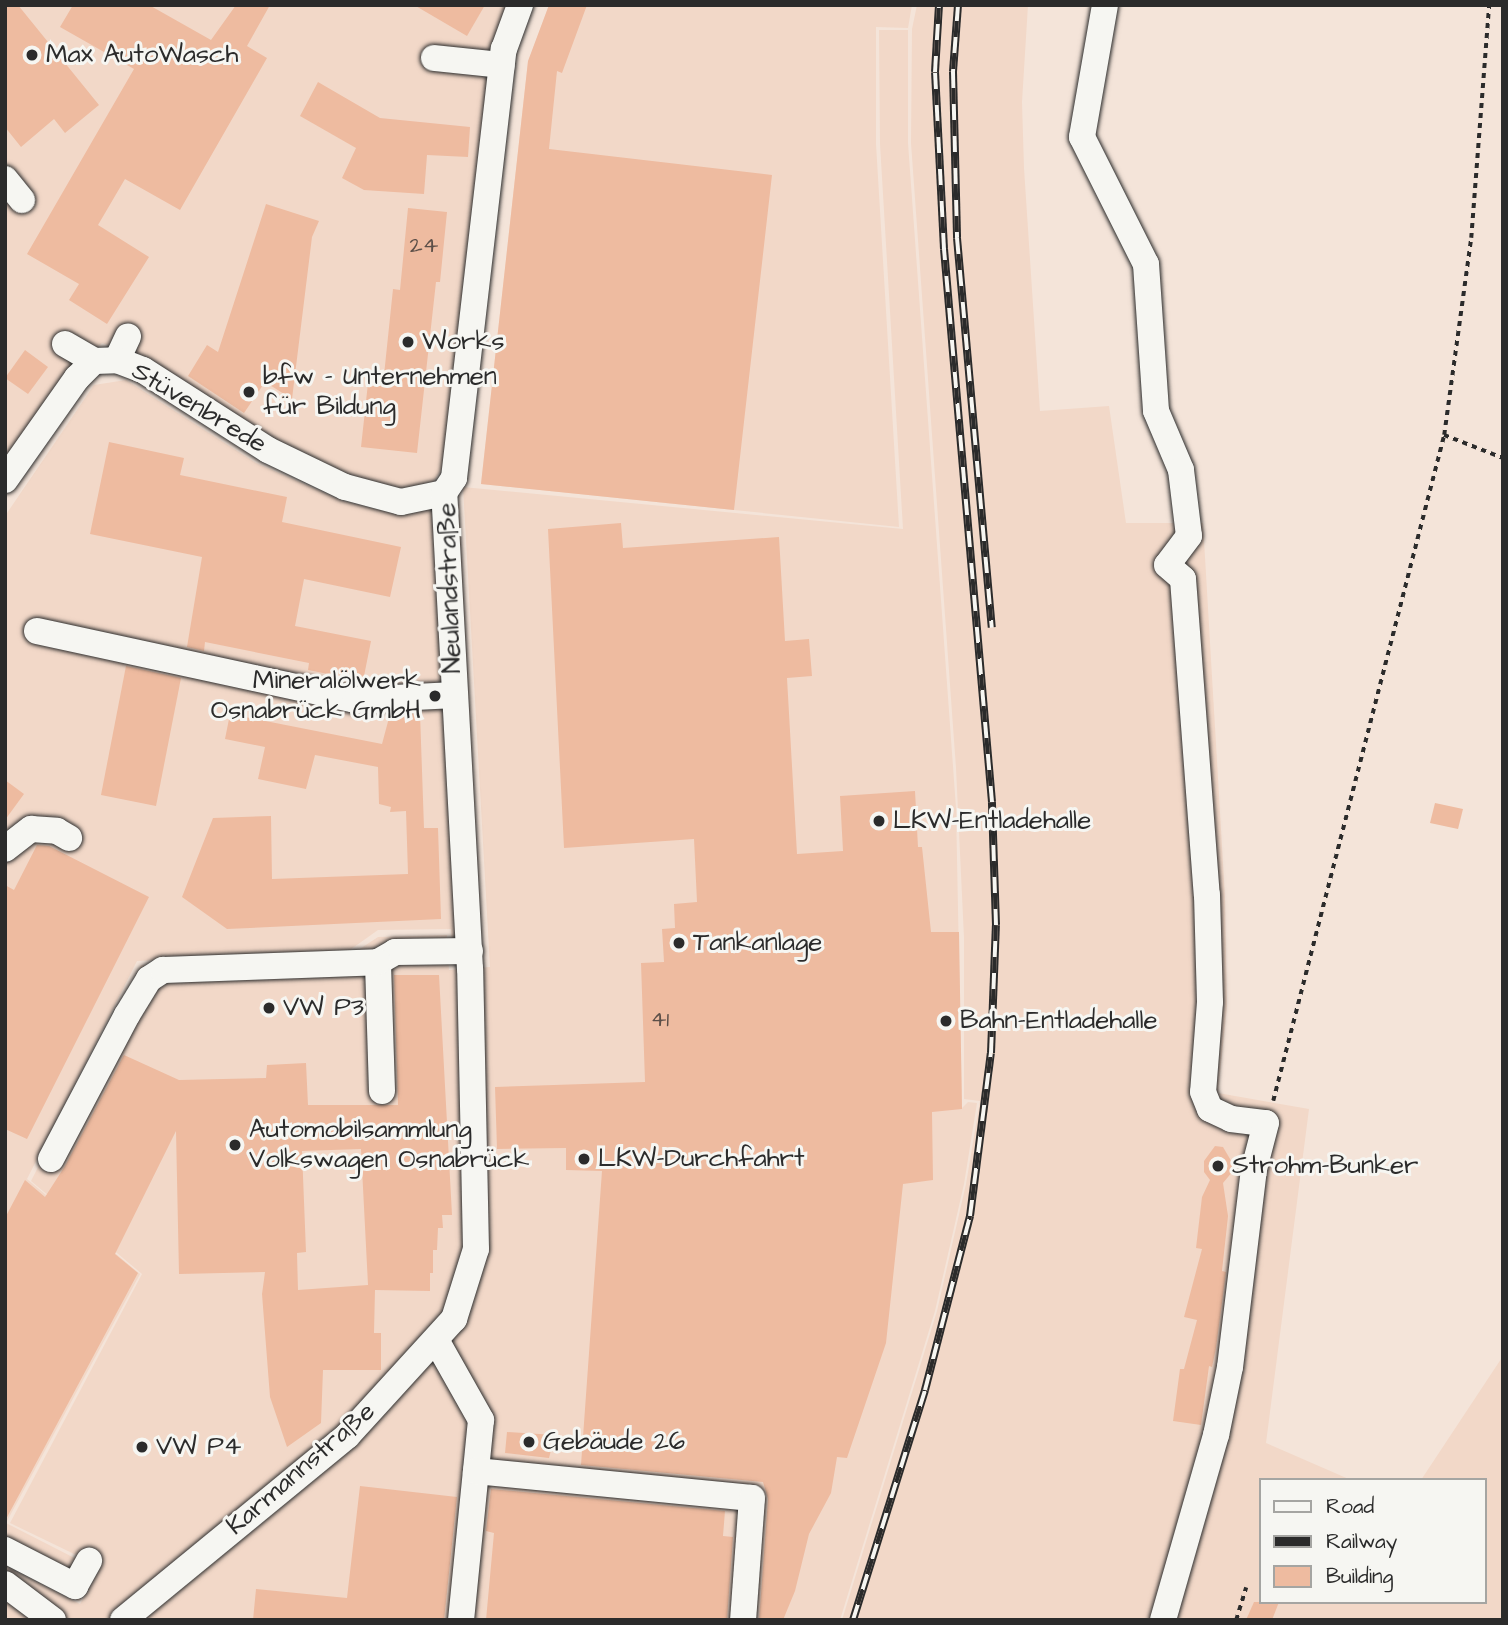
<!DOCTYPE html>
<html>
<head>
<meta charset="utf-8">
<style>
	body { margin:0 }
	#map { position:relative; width:1508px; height:1625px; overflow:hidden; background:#f4e4d9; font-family:"Architects Daughter",sans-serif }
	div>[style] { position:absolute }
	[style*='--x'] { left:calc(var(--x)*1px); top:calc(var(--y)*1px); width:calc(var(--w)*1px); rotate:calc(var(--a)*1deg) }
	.built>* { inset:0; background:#f2d8c8 }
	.building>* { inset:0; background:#eebba0 }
	.path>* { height:3.5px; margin-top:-1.75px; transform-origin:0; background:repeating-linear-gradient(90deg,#2b2b2b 0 5px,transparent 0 10px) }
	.roads { filter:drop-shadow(0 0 2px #2b2b2b) drop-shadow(0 0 2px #2b2b2b) }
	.minor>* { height:26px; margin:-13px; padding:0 13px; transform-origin:13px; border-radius:13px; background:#f6f6f2 }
	.rail>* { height:8px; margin-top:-4px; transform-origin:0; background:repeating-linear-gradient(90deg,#f6f6f2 0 16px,#2b2b2b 0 32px); box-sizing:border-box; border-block:2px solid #2b2b2b }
	.dots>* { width:19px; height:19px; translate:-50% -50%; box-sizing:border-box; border:4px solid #f6f6f2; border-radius:50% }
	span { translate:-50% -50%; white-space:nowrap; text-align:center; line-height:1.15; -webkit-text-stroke:6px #f6f6f2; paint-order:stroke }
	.number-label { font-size:23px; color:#5c4f48 }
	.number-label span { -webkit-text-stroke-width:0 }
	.poi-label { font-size:26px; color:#2b2b2b }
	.left { translate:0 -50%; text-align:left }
	.right { translate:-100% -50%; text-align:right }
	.street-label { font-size:26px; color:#2b2b2b }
	.frame { position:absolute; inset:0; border:7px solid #2b2b2b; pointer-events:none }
	.legend { position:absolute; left:1259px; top:1478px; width:228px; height:126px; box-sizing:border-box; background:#f6f6f2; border:2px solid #a5a5a2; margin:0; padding:9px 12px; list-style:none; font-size:21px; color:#2b2b2b }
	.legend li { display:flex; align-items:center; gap:14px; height:35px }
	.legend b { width:35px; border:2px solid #a5a5a2 }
</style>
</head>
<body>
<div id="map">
	<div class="built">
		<i style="clip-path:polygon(5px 5px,507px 5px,449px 459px,429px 487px,402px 491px,338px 471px,274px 446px,129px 352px,102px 343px,70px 373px,5px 465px)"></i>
		<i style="clip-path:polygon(549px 5px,912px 5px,908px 28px,876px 27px,876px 144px,899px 527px,481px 484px,528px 62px)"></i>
		<i style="clip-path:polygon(917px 5px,1028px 5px,1022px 102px,1024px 168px,1040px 411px,1109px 406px,1126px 523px,1203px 523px,1225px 897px,1227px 1007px,1218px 1093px,1309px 1109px,1266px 1443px,1351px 1480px,1261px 1480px,1261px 1602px,1485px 1602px,1485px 1480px,1421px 1480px,1503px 1356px,1503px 1620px,842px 1620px,937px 1311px,966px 1184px,980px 1101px,964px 1099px,964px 938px,956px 768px,911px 143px,912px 29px)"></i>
		<i style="clip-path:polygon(879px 30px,908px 30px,908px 143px,956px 808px,962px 1108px,968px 1102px,977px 1103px,964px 1184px,935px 1311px,840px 1620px,5px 1620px,5px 1566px,80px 1604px,101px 1567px,10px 1523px,142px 1274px,31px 1181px,141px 965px,349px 956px,378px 937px,447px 935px,449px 970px,490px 967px,463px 487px,903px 529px,880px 144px)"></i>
		<i style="clip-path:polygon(126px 380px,256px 463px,343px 501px,400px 515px,459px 504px,483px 963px,453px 965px,451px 929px,378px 930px,347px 952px,137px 961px,27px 1179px,140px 1274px,6px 1523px,96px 1569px,79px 1601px,5px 1562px,5px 516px,94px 385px)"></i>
	</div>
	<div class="building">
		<i style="clip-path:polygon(5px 5px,18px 5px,99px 105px,65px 133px,54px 119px,21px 147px,5px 127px)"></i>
		<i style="clip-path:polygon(73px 5px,149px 5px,211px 40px,236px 5px,270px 5px,247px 46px,267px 58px,180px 210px,125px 179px,98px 225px,149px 257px,107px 324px,69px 300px,79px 284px,27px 254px,134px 69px,60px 27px)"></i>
		<i style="clip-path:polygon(414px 5px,485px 5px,467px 36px)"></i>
		<i style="clip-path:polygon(549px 5px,587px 5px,562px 73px,557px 71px,549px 149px,772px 175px,734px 510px,481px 484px,528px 61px)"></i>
		<i style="clip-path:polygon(318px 82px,380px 118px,470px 127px,468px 157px,427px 155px,424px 194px,364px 190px,342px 178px,356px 148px,300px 116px)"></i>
		<i style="clip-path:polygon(266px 204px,319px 221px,312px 237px,292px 399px,265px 382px,244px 413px,188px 376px,207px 345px,218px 352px)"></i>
		<i style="clip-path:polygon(408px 208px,447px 212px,440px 282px,436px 282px,417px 453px,361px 447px,369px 374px,384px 375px,393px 289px,400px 290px)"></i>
		<i style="clip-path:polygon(25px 350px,48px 367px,28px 394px,5px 378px)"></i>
		<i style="clip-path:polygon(109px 442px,184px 458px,180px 475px,287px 497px,282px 522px,401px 547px,390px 597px,304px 579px,295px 626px,371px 641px,363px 681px,308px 670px,309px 663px,205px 642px,204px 651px,187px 647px,202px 557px,90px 534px)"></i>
		<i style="clip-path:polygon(621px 523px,623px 548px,779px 537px,785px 641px,809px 639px,812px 676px,787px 678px,797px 854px,843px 851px,840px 796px,915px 791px,918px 847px,922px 847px,931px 932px,959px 932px,962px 1109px,932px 1112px,933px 1180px,903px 1184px,886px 1343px,847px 1458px,837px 1457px,831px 1493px,809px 1534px,795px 1591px,783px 1620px,759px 1620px,768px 1499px,763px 1482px,581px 1465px,602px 1171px,566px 1170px,566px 1148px,497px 1149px,495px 1087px,645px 1082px,641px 963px,664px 962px,662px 929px,675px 928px,674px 904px,697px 902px,694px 839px,564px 848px,548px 529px)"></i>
		<i style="clip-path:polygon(126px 666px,181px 678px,156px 806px,101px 795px)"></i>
		<i style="clip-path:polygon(420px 713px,424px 828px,438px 828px,441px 919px,227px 929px,182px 897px,213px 818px,271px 816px,272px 879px,408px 874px,406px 811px,390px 812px,391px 807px,379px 804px,378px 767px,315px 755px,306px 789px,258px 779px,265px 747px,225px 739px,230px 714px,382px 744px,390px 714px)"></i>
		<i style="clip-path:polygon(5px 780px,24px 794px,5px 820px)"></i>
		<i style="clip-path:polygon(1435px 803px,1463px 809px,1458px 829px,1430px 823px)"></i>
		<i style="clip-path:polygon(37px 845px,49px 846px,149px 897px,27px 1139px,5px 1129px,5px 885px,14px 890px)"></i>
		<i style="clip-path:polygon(evenodd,394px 975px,439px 975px,452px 1215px,442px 1215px,443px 1228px,438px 1228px,437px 1250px,433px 1250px,433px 1273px,430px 1273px,430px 1291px,375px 1290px,374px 1333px,381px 1333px,381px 1370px,323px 1370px,321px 1423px,287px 1447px,270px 1397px,262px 1294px,265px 1272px,179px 1274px,176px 1131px,115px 1254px,138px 1273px,5px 1521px,5px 1218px,25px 1180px,45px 1197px,65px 1166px,124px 1055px,179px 1080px,266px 1078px,267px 1065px,306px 1063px,308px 1105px,398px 1105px,394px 975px,361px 1149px,368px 1285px,298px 1290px,297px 1253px,306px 1252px,302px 1151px,361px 1149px)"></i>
		<i style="clip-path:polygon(1215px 1146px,1223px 1147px,1233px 1164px,1233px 1171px,1223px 1183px,1228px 1216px,1222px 1271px,1226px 1272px,1216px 1348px,1212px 1367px,1209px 1366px,1201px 1425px,1173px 1421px,1180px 1369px,1184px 1369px,1197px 1320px,1184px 1317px,1202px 1249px,1196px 1248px,1202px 1197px,1210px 1180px,1204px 1172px,1204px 1161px)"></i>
		<i style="clip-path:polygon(507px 1432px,555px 1435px,549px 1458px,505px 1453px)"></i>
		<i style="clip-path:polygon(360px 1486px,457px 1497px,444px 1620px,253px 1620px,256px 1589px,347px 1598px)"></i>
		<i style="clip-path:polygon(491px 1489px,725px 1511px,723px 1536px,733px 1537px,727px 1620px,486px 1620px,494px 1533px,486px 1531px)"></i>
		<i style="clip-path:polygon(1254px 1602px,1279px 1602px,1272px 1620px,1246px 1620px)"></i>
	</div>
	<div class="path">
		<i style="--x:1444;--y:435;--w:63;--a:21.3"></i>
		<i style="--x:1273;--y:1101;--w:688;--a:-75.6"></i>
		<i style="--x:1444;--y:435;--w:199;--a:-82.2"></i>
		<i style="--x:1471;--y:238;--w:234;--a:-85.6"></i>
		<i style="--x:1236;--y:1620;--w:34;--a:-73"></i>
	</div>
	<div class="roads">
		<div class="minor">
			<i style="--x:1105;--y:5;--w:134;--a:99.9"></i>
			<i style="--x:1082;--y:137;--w:142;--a:63.3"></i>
			<i style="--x:1146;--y:264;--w:147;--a:86.1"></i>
			<i style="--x:1156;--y:411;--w:64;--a:67"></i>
			<i style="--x:1181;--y:470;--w:66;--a:83.1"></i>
			<i style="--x:1189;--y:536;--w:36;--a:127"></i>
			<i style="--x:1167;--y:565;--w:21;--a:41"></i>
			<i style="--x:1183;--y:579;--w:317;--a:85.7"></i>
			<i style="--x:1207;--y:895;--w:107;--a:88.4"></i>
			<i style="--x:1210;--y:1002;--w:90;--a:94.4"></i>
			<i style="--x:1203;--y:1092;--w:18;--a:68"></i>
			<i style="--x:1210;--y:1109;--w:23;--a:25"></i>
			<i style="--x:1231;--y:1119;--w:35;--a:7"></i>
			<i style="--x:1266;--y:1123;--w:48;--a:104.6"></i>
			<i style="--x:1254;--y:1169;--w:199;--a:96.9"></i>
			<i style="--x:1230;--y:1367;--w:69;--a:101.6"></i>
			<i style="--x:1216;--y:1435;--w:192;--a:106"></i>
			<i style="--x:434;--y:58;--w:68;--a:5.9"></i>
			<i style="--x:5;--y:179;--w:27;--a:51"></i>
			<i style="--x:65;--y:344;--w:34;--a:30"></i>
			<i style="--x:117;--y:360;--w:26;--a:-65"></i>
			<i style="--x:5;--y:480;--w:125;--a:-54.8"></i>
			<i style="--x:77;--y:378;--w:24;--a:-45"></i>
			<i style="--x:94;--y:361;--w:23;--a:-2"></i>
			<i style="--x:117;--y:360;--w:28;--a:21"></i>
			<i style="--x:143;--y:370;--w:148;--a:32.6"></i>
			<i style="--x:268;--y:450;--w:85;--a:25.7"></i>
			<i style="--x:345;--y:487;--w:58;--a:15"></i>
			<i style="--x:401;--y:502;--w:44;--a:-11.8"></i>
			<i style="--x:37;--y:631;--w:325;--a:12.2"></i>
			<i style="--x:355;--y:700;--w:100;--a:-2.9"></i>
			<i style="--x:5;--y:849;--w:33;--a:-38"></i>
			<i style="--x:31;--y:829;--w:26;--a:4"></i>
			<i style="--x:57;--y:831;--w:14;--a:30"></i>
			<i style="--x:382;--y:1091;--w:129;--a:-91.8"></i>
			<i style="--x:378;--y:962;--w:20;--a:-30"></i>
			<i style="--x:395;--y:952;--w:75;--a:-0.8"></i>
			<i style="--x:51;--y:1159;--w:163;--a:-62.2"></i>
			<i style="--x:127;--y:1015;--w:42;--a:-58.6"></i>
			<i style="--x:149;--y:979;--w:17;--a:-33"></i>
			<i style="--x:163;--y:970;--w:215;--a:-2.1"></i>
			<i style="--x:436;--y:1340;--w:92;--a:60.6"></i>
			<i style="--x:481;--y:1420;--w:201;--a:95.7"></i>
			<i style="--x:476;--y:1471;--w:277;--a:5.6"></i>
			<i style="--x:752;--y:1498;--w:122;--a:94.2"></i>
			<i style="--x:5;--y:1550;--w:79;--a:27.2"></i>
			<i style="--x:75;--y:1586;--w:29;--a:-61"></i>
			<i style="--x:5;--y:1584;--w:60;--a:36.9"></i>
			<i style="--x:123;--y:1620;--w:290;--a:-39.4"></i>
			<i style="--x:347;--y:1436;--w:159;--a:-47.6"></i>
			<i style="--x:454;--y:1319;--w:73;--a:-72.6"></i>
			<i style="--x:476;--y:1249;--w:280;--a:-91.2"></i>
			<i style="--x:470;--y:969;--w:477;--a:-93.1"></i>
			<i style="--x:444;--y:493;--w:18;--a:-56"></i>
			<i style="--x:454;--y:478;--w:432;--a:-83.4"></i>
			<i style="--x:504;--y:49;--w:47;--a:-70"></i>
		</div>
	</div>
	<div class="rail">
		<i style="--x:958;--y:5;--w:67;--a:94.3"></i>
		<i style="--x:953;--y:72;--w:166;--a:88.6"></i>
		<i style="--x:957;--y:238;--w:391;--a:84.9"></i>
		<i style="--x:853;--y:1620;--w:241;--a:-72.6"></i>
		<i style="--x:925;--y:1390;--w:180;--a:-75.5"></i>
		<i style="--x:970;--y:1216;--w:164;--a:-82.7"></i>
		<i style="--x:991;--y:1053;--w:128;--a:-87.8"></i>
		<i style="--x:996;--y:925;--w:123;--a:-91.9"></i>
		<i style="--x:992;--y:802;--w:555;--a:-94.96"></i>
		<i style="--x:944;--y:249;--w:177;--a:-92.9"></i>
		<i style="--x:935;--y:72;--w:67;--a:-86.6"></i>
	</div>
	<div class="dots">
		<i style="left:32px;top:55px;background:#2b2b2b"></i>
		<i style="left:408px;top:342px;background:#2b2b2b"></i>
		<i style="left:249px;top:392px;background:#2b2b2b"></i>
		<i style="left:435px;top:696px;background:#2b2b2b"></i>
		<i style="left:879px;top:821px;background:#2b2b2b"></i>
		<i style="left:679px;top:943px;background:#2b2b2b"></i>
		<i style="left:269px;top:1008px;background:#2b2b2b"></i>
		<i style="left:946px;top:1021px;background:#2b2b2b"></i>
		<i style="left:235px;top:1145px;background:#2b2b2b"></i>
		<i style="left:584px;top:1159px;background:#2b2b2b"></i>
		<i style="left:1218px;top:1166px;background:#2b2b2b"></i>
		<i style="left:529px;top:1442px;background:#2b2b2b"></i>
		<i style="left:142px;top:1447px;background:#2b2b2b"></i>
	</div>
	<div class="number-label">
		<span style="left:424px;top:245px">24</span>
		<span style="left:660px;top:1019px">41</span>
	</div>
	<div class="poi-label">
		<span class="left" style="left:46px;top:55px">Max AutoWasch</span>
		<span class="left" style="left:422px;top:342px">Works</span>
		<span class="left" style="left:263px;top:392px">bfw - Unternehmen<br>für Bildung</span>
		<span class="right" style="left:421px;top:696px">Mineralölwerk<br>Osnabrück GmbH</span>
		<span class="left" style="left:893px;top:821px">LKW-Entladehalle</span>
		<span class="left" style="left:693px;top:943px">Tankanlage</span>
		<span class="left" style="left:283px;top:1008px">VW P3</span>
		<span class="left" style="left:960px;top:1021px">Bahn-Entladehalle</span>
		<span class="left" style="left:249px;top:1145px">Automobilsammlung<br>Volkswagen Osnabrück</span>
		<span class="left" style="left:598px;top:1159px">LKW-Durchfahrt</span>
		<span class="left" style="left:1232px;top:1166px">Strohm-Bunker</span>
		<span class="left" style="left:543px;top:1442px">Gebäude 26</span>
		<span class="left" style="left:156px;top:1447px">VW P4</span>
	</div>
	<div class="street-label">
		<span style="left:199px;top:408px;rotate:31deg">Stüvenbrede</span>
		<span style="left:450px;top:588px;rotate:-92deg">Neulandstraße</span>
		<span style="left:301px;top:1469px;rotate:-41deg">Karmannstraße</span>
	</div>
	<div class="frame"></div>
	<ul class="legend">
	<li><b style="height:9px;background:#f6f6f2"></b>Road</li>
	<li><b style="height:9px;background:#2b2b2b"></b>Railway</li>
	<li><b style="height:19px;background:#eebba0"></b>Building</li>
	</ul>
</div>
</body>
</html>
